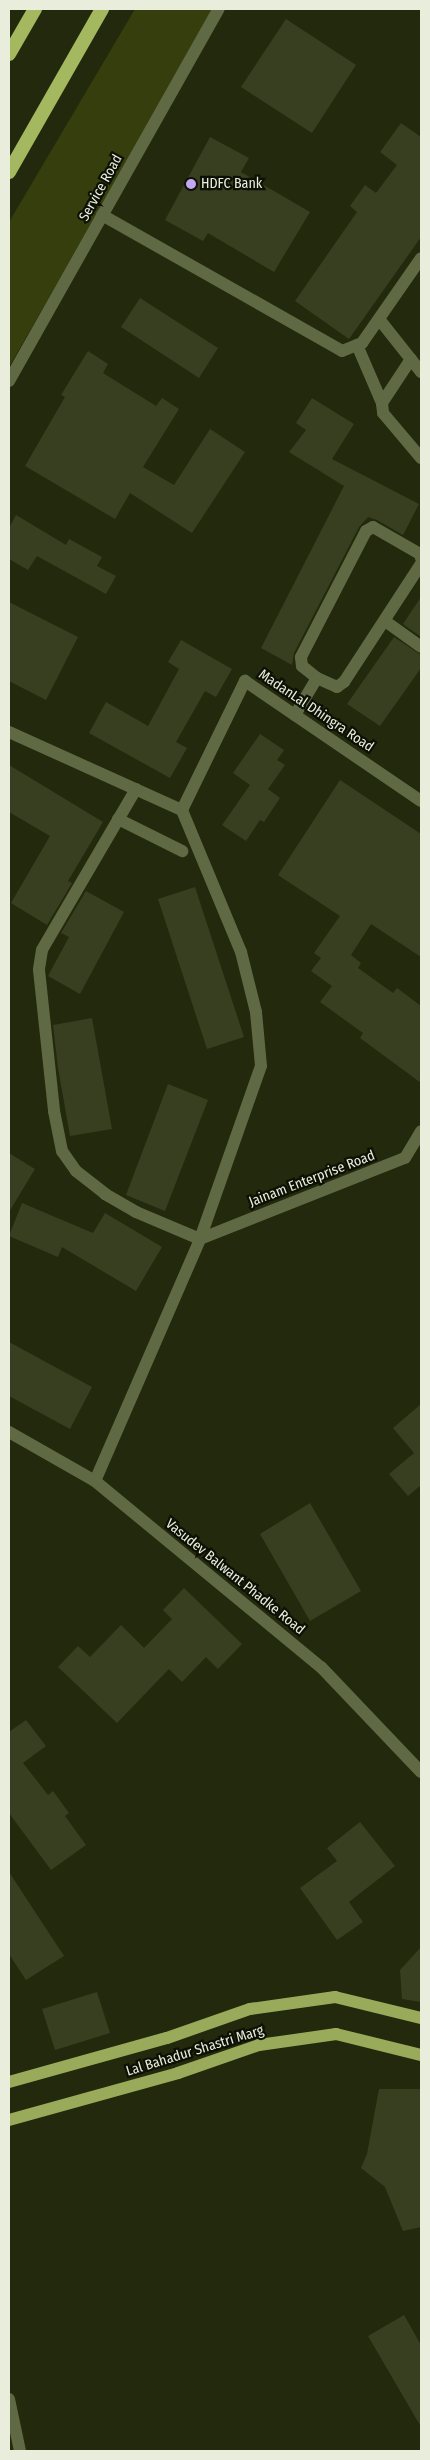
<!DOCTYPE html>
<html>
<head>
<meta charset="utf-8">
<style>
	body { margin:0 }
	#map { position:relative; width:430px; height:2460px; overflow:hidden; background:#23290c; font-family:"Fira Sans Condensed",sans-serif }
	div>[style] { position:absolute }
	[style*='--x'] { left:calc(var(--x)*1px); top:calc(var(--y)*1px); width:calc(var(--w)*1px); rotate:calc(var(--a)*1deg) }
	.green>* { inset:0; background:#353e0c }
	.building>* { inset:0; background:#383f21 }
	.minor>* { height:12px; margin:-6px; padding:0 6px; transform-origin:6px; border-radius:6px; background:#5f6943 }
	.tertiary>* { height:12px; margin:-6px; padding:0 6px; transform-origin:6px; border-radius:6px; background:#5f6943 }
	.primary>* { height:12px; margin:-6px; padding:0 6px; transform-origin:6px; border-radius:6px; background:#99ab5b }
	.trunk>* { height:14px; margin:-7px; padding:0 7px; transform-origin:7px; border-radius:7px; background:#a4b85f }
	.dots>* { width:14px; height:14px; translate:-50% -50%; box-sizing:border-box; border:2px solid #0d1005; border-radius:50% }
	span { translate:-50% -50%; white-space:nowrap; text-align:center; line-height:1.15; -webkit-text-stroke:4.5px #0d1005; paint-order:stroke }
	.poi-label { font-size:14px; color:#e9eedc }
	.left { translate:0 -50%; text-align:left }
	.street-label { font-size:14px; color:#e9eedc }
	.frame { position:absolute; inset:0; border:10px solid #e9eedc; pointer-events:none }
</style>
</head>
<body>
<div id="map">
	<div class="green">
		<i style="clip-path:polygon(135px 9px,215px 9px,9px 367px,9px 222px)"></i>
	</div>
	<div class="building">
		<i style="clip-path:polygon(286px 19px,356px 65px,312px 133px,241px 87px)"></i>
		<i style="clip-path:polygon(401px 123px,421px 137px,421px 237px,349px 339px,295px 301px,357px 212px,350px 206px,365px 185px,376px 193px,397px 165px,380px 152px)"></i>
		<i style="clip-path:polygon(210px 137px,249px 158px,241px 172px,310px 212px,274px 272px,208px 233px,203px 241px,165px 220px)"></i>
		<i style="clip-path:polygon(140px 298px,218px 348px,199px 378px,121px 327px)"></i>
		<i style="clip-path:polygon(88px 351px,108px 364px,103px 373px,156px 406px,162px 398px,179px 409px,143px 467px,174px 485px,210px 429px,245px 452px,192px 533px,130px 493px,115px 519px,25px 466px,65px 397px,61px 395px)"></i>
		<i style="clip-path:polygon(312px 398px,354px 424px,332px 459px,419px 504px,403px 535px,377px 520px,368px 517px,359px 527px,294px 653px,292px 665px,261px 648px,344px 486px,289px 452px,306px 430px,296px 423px)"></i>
		<i style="clip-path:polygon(16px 515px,66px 545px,69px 539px,102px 557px,97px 566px,116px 576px,106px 594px,37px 556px,28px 570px,9px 559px,9px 528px)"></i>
		<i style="clip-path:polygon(421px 597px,421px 637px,403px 624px)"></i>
		<i style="clip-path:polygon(9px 602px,78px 637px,46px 700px,9px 681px)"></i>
		<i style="clip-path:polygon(394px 637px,421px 655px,421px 668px,380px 726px,347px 704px)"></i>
		<i style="clip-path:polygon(181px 640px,232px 669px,216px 697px,205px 691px,176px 742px,187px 748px,170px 778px,89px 733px,106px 702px,148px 726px,179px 669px,168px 662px)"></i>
		<i style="clip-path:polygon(260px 734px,284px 750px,277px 760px,285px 765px,268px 789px,280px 798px,264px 822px,260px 820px,246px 841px,222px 825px,250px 785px,233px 773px)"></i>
		<i style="clip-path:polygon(9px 765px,103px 822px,68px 881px,72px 883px,47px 925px,11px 903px,50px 836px,9px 812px)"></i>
		<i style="clip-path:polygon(340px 780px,421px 834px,421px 957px,371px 924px,351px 955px,361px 963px,358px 968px,393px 993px,397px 988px,421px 1006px,421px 1083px,360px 1038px,363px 1033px,320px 1002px,332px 986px,311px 971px,321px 958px,314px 953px,340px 916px,278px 875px)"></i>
		<i style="clip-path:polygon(195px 887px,244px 1037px,207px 1049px,158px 899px)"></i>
		<i style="clip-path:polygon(86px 891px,124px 912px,80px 994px,48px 976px,69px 937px,61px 933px)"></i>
		<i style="clip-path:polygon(92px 1018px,112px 1129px,70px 1136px,58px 1068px,53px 1025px)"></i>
		<i style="clip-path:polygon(168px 1084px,208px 1100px,165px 1211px,126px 1195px)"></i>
		<i style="clip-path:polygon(9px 1153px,35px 1169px,9px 1212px)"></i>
		<i style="clip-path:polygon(22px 1203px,93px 1233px,105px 1213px,162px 1247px,136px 1291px,62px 1247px,58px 1257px,9px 1236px)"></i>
		<i style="clip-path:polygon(9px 1342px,92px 1387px,70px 1429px,9px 1396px)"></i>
		<i style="clip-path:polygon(421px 1404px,421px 1485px,408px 1496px,389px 1474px,414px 1453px,393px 1428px)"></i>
		<i style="clip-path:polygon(310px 1503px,361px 1591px,310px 1621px,260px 1534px)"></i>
		<i style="clip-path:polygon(184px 1588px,242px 1644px,218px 1669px,206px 1657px,182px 1682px,169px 1669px,117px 1723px,58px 1667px,78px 1646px,90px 1657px,121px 1625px,144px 1648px,172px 1619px,163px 1610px)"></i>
		<i style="clip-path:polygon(26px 1720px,46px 1746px,23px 1763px,48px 1795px,53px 1791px,69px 1813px,65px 1816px,86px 1845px,51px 1870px,9px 1813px,9px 1732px)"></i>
		<i style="clip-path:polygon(360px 1822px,395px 1866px,349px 1902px,363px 1922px,337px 1940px,300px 1888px,337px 1861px,327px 1848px)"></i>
		<i style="clip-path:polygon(9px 1872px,64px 1956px,26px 1980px,9px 1954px)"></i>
		<i style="clip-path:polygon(421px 1947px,421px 2002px,402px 1999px,400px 1970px)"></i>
		<i style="clip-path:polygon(97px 1992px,110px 2033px,55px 2050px,42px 2009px)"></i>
		<i style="clip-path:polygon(379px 2089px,421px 2089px,421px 2227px,403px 2231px,385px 2187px,361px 2168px,367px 2154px)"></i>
		<i style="clip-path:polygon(404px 2315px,421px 2345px,421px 2427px,368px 2336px)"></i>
	</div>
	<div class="minor">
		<i style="--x:102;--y:215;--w:276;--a:29.5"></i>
		<i style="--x:342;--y:351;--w:22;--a:-22"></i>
		<i style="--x:362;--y:343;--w:103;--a:-55.2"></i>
		<i style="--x:379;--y:319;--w:68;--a:51.6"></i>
		<i style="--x:357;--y:345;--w:63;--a:66.7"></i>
		<i style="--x:411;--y:359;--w:53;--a:123.4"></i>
		<i style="--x:382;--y:403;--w:10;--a:84"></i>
		<i style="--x:383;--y:413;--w:59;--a:49.8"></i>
		<i style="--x:421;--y:558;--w:4;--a:-104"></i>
		<i style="--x:420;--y:554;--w:54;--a:-150.1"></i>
		<i style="--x:373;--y:527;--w:8;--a:150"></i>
		<i style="--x:366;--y:531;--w:142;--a:117.3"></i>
		<i style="--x:301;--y:657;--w:9;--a:84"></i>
		<i style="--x:302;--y:666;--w:19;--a:39"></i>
		<i style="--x:317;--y:678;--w:22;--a:24"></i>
		<i style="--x:337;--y:687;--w:9;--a:-36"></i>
		<i style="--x:344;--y:682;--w:141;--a:-56.9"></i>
		<i style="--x:385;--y:621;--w:44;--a:35.8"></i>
		<i style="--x:295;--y:715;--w:43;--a:-59.3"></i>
		<i style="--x:9;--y:732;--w:190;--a:24.3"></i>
		<i style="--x:136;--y:789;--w:186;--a:120.3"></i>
		<i style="--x:42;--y:950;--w:20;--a:99"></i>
		<i style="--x:39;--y:970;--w:142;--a:83.9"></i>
		<i style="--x:54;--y:1111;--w:41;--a:78.7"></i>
		<i style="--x:62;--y:1151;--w:24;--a:55"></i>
		<i style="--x:76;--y:1171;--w:37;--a:38"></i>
		<i style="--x:105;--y:1194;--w:36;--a:30"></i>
		<i style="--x:136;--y:1212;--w:69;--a:22.9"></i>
		<i style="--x:200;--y:1239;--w:220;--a:-21.6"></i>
		<i style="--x:405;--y:1158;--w:31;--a:-59"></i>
		<i style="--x:182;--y:810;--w:144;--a:-64"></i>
		<i style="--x:245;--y:681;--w:213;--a:34.3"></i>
		<i style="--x:118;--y:819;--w:72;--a:26.6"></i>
		<i style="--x:9;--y:1432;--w:99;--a:29.7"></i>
		<i style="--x:95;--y:1481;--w:293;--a:39.5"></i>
		<i style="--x:321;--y:1667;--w:145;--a:46.4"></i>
		<i style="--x:95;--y:1481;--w:264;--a:-66.5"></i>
		<i style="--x:200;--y:1239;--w:183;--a:-70.6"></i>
		<i style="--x:261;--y:1066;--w:54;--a:-95.3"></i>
		<i style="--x:256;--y:1012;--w:62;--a:-104"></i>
		<i style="--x:241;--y:952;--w:154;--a:-112.6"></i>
		<i style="--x:9;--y:2399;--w:53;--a:78.1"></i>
	</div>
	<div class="tertiary">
		<i style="--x:9;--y:381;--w:427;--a:-60.6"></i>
	</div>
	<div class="primary">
		<i style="--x:9;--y:2082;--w:164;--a:-15.6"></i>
		<i style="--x:167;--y:2038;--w:88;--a:-19.3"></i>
		<i style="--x:250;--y:2009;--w:86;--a:-8"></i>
		<i style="--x:335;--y:1997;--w:89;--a:13.7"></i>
		<i style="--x:9;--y:2120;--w:175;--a:-15.5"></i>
		<i style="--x:178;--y:2073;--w:86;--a:-19.1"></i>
		<i style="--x:259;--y:2045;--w:78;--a:-8.1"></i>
		<i style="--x:336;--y:2034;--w:88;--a:13.9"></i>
	</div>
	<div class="trunk">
		<i style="--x:9;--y:54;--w:52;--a:-60"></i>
		<i style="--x:9;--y:172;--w:188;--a:-60.3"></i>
	</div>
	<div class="dots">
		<i style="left:191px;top:184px;background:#c2a8f3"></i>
	</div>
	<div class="poi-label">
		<span class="left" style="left:201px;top:184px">HDFC Bank</span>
	</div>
	<div class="street-label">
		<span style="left:101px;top:188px;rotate:-61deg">Service Road</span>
		<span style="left:316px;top:711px;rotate:34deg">MadanLal Dhingra Road</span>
		<span style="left:312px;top:1179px;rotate:-21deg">Jainam Enterprise Road</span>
		<span style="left:235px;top:1577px;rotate:39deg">Vasudev Balwant Phadke Road</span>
		<span style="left:195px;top:2051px;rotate:-17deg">Lal Bahadur Shastri Marg</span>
	</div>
	<div class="frame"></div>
</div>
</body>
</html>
